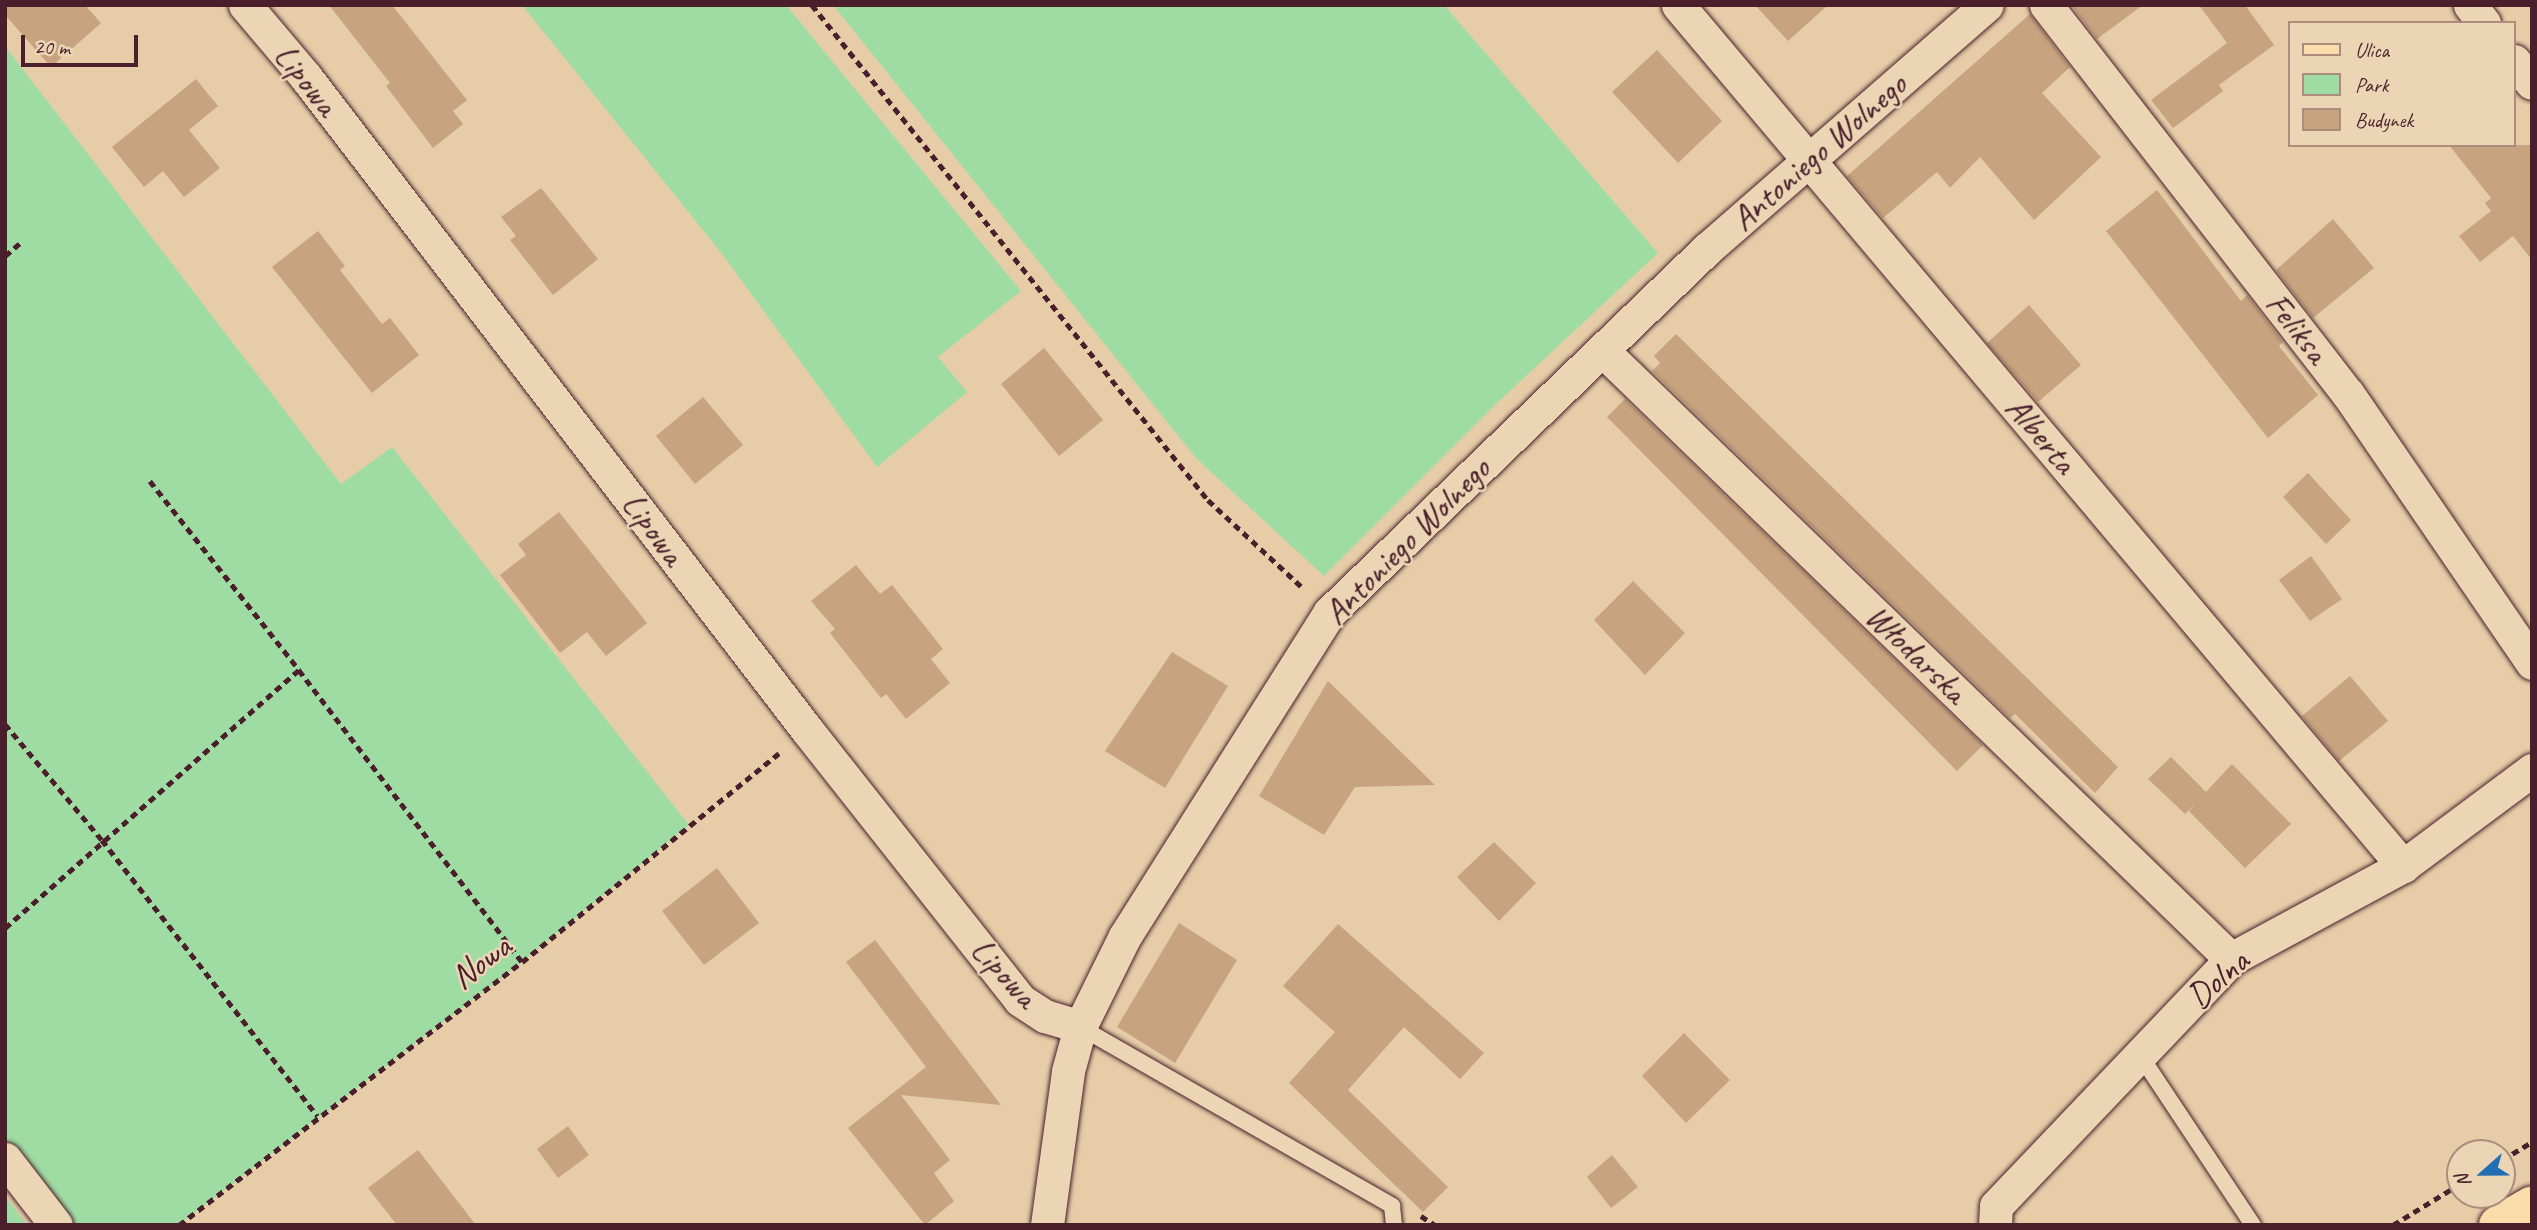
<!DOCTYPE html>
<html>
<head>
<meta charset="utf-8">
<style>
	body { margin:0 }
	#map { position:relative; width:2537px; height:1230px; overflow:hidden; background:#e6cda8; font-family:Caveat,sans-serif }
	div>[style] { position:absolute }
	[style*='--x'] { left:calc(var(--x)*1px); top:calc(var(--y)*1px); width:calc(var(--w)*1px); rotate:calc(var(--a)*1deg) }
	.green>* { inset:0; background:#9fdca4 }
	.building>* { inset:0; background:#c7a37f }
	.path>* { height:4.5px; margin-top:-2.25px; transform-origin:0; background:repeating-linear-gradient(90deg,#4a1f2b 0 7px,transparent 0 12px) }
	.roads { filter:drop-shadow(0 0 2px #4a1f2b) drop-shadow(0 0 2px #4a1f2b) }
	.lane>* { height:16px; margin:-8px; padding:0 8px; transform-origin:8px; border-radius:8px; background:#ebd5b4 }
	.street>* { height:33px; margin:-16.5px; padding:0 16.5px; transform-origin:16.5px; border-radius:16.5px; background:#ebd5b4 }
	.primary>* { height:38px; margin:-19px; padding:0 19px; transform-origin:19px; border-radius:19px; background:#f9ddab }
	span { translate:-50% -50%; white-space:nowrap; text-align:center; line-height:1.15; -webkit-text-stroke:5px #ebd5b4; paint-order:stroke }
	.street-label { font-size:35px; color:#4a1f2b }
	.frame { position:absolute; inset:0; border:7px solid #4a1f2b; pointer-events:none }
	.legend { position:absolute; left:2288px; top:21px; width:228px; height:126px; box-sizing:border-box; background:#ebd5b4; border:2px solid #ab8c7d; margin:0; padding:9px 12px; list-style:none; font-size:21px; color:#4a1f2b }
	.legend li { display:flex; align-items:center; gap:14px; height:35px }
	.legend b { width:35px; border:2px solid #ab8c7d }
	.north { position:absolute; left:2446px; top:1139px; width:70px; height:70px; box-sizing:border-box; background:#ebd5b4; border:2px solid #ab8c7d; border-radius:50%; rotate:249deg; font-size:19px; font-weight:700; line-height:28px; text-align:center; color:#4a1f2b }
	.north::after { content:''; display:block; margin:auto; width:24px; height:32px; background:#1f6fb2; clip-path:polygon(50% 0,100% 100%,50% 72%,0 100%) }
	.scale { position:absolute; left:21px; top:35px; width:117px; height:32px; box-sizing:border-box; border:4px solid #4a1f2b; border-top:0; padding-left:9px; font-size:21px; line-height:24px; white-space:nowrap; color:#4a1f2b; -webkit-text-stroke:5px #ebd5b4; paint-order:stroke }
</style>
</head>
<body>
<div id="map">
	<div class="green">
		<i style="clip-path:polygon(522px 5px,786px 5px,1021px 291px,938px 357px,967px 392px,877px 467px,723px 255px)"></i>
		<i style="clip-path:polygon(833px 5px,1444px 5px,1658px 253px,1498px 402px,1324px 576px,1196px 458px)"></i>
		<i style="clip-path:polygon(5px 46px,341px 484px,392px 447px,689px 825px,522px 962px,179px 1225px,56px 1225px,5px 1159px)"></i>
		<i style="clip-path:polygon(5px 1196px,27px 1225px,5px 1225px)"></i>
	</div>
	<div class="building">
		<i style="clip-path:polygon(5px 5px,85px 5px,101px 23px,51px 67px,5px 15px)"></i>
		<i style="clip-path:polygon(329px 5px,392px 5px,467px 100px,453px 111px,463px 124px,433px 148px,386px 86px,390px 83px)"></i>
		<i style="clip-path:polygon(1755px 5px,1828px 5px,1788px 41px)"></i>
		<i style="clip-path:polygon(2071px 5px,2143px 5px,2097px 39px)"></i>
		<i style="clip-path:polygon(2199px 5px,2245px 5px,2274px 45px,2219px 85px,2223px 91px,2173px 128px,2151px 100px,2227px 43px)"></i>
		<i style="clip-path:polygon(2030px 14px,2070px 67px,2042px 93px,2101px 157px,2034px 220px,1980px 157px,1950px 188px,1937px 172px,1883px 218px,1847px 176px)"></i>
		<i style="clip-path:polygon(1657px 50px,1722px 121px,1678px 163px,1612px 92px)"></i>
		<i style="clip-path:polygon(196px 79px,218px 106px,189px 130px,220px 168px,184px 197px,163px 171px,144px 187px,112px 147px)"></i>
		<i style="clip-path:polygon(2449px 145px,2532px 145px,2532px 260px,2513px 236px,2480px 262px,2459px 236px,2491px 211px,2485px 203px,2491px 198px)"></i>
		<i style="clip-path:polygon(541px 188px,598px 259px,553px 295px,510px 240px,516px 236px,501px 217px)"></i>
		<i style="clip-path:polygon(2157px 190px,2241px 301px,2247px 295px,2283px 342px,2279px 346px,2318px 395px,2268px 438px,2106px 231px)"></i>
		<i style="clip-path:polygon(2333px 219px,2374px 268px,2313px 318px,2276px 270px)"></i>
		<i style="clip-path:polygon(318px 231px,345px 266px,340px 270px,382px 324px,390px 318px,419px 355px,372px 393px,272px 267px)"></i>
		<i style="clip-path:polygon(2029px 305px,2081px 365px,2038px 402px,1987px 343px)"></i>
		<i style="clip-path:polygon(1676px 334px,2118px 767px,2095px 793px,2015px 714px,2010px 718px,1652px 371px,1660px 363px,1654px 356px)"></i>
		<i style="clip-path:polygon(1044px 348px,1103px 420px,1059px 456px,1001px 384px)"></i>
		<i style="clip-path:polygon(703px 397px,743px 445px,695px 484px,656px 436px)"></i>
		<i style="clip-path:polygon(1625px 399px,1983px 745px,1957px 771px,1607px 417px)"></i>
		<i style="clip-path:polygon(2308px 473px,2351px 520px,2326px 544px,2283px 497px)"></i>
		<i style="clip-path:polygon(559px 512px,647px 623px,606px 656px,587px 632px,560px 653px,500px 575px,526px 555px,518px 544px)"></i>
		<i style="clip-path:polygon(2311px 556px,2342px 599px,2310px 621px,2279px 580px)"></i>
		<i style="clip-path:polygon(856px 565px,880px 594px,892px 585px,943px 649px,931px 659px,950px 683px,906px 719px,886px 694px,881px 698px,830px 633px,835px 629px,811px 601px)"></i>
		<i style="clip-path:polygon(1633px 581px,1685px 633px,1645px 675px,1594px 620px)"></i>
		<i style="clip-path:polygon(1172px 652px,1228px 686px,1165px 788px,1105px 751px)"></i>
		<i style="clip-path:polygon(2350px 676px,2388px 721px,2339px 761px,2302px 716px)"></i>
		<i style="clip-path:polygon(1328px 681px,1435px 785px,1355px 787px,1324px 835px,1259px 796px)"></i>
		<i style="clip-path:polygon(2171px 757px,2206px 792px,2232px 764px,2291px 824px,2245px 868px,2189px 811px,2197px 802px,2185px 814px,2148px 779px)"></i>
		<i style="clip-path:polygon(1494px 842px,1536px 883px,1499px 921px,1457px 877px)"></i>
		<i style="clip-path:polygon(717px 868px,759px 923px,704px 965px,662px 911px)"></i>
		<i style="clip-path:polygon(1179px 923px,1237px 960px,1175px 1063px,1117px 1027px)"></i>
		<i style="clip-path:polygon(1338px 924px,1484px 1053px,1460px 1079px,1404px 1027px,1348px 1090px,1448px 1187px,1423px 1212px,1289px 1083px,1335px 1032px,1283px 986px)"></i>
		<i style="clip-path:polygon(875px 940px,1001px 1105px,901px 1095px,950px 1160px,934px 1173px,954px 1201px,925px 1225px,848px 1128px,926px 1067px,846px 962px)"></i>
		<i style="clip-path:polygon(1684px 1033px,1730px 1080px,1686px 1123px,1642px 1076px)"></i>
		<i style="clip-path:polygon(568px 1126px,589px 1155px,558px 1178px,537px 1149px)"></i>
		<i style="clip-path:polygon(418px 1150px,476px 1225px,397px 1225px,368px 1188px)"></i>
		<i style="clip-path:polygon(1612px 1155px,1638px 1187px,1611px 1208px,1587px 1177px)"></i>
	</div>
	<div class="path">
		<i style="--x:812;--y:5;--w:634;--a:51.34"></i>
		<i style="--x:1208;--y:500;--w:129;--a:42.8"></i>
		<i style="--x:5;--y:256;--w:23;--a:-41"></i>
		<i style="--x:150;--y:481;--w:241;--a:51.7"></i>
		<i style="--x:5;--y:724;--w:151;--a:50.1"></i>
		<i style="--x:102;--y:840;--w:350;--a:52"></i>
		<i style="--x:5;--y:928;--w:391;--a:-41.3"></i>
		<i style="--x:299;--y:670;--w:367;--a:52.6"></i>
		<i style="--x:2502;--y:1160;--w:35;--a:-31"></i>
		<i style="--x:1421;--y:1216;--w:17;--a:33"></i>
		<i style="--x:179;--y:1225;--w:432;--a:-37.5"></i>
		<i style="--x:522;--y:962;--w:331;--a:-39.1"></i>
		<i style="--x:2393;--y:1225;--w:79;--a:-31.5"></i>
	</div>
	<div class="roads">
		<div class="lane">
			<i style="--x:1080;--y:1027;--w:360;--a:29.8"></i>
			<i style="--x:1392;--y:1206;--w:19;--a:84"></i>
			<i style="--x:2140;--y:1055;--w:204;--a:56.4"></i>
		</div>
		<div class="street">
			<i style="--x:245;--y:5;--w:93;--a:49.8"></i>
			<i style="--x:305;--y:76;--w:824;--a:52.49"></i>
			<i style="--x:807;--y:730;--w:344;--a:51.7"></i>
			<i style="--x:1020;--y:1000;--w:30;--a:33"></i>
			<i style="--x:1045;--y:1016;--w:37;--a:17"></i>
			<i style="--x:1678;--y:5;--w:1126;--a:49.9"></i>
			<i style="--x:2046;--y:5;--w:492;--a:52.2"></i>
			<i style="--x:2348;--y:394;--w:326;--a:55.6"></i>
			<i style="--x:2470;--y:5;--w:23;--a:52"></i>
			<i style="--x:2514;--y:61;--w:28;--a:51"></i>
			<i style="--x:1602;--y:350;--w:876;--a:44.07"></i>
			<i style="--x:5;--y:1159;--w:83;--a:52.3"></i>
			<i style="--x:1047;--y:1225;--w:155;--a:-82.2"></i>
			<i style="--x:1068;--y:1071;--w:46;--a:-74.7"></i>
			<i style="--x:1080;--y:1027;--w:102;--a:-63.7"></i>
			<i style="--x:1125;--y:936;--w:382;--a:-57.7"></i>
			<i style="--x:1329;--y:613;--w:525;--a:-43.92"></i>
			<i style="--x:1707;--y:249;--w:371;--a:-41.1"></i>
			<i style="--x:1995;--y:1225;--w:19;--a:-87"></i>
			<i style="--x:1996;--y:1206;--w:341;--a:-46.4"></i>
			<i style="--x:2231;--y:959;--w:196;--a:-28.4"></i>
			<i style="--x:2403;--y:866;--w:161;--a:-36.7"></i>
		</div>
		<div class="primary">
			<i style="--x:2498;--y:1225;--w:39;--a:-30"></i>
		</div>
	</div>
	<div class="street-label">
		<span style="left:306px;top:80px;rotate:51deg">Lipowa</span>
		<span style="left:1819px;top:152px;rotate:-41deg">Antoniego Wolnego</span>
		<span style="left:2297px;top:328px;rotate:52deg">Feliksa</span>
		<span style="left:2041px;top:435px;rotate:50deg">Alberta</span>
		<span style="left:653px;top:529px;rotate:53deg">Lipowa</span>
		<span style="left:1407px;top:541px;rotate:-45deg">Antoniego Wolnego</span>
		<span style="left:1916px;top:654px;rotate:44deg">Włodarska</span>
		<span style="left:481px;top:962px;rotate:-37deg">Nowa</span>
		<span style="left:1004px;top:973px;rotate:47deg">Lipowa</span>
		<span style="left:2218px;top:979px;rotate:-41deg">Dolna</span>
	</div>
	<div class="frame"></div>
	<ul class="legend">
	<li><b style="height:9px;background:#f9ddab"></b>Ulica</li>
	<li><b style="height:19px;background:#9fdca4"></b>Park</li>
	<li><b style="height:19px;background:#c7a37f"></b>Budynek</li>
	</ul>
	<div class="north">N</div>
	<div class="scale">20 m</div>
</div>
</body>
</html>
